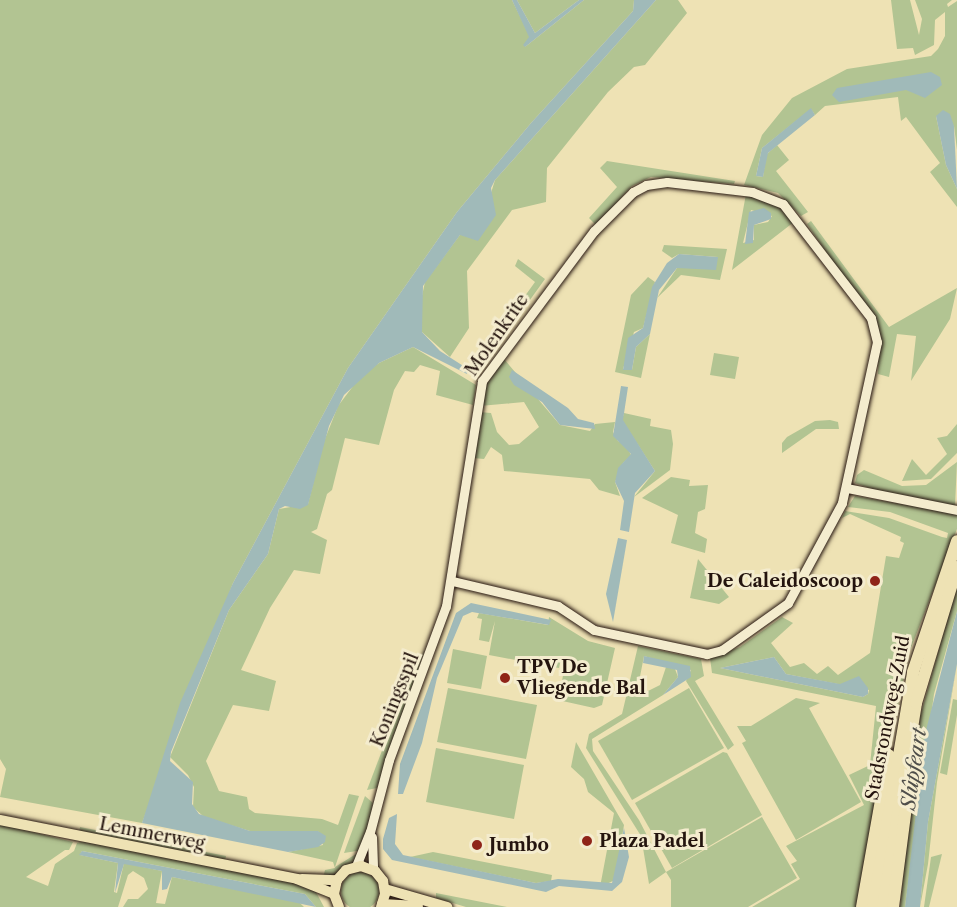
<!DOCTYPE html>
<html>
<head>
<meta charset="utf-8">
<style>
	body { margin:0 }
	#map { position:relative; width:957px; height:907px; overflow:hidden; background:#eee2b4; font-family:"Libre Caslon Text",serif }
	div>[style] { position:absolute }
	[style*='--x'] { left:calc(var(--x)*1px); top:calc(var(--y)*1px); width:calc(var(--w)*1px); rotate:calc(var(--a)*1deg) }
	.green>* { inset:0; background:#b2c492 }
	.round { border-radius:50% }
	.water>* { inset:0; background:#a0bab9 }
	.roads { filter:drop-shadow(0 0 2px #24140e) drop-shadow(0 0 2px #24140e) }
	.secondary>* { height:9px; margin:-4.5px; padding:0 4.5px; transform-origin:4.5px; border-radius:4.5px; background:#f4ecce }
	.primary>* { height:10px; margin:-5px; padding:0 5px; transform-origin:5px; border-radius:5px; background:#eee2b4 }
	.highway>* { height:12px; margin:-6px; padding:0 6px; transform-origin:6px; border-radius:6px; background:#eee2b4 }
	.dots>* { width:16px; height:16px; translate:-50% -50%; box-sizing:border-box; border:3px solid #f4ecce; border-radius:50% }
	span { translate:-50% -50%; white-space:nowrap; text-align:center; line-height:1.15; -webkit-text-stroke:6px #f4ecce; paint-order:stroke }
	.street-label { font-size:18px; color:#24140e }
	.poi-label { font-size:18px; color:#24140e; font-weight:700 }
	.right { translate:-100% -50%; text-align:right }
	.left { translate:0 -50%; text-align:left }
	.water-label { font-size:20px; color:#4f4e4a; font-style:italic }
</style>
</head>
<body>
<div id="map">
	<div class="green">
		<i style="clip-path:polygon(0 0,512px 0,530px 37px,525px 47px,584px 0,634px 0,633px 11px,531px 123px,457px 212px,348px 368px,233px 583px,142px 823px,0 797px,6px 769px,0 759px)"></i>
		<i style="clip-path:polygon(517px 0,579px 0,535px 33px)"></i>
		<i style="clip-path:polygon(656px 0,678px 0,687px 13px,645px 65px,634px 67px,608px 92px,547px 168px,546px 202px,512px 210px,467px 271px,469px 328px,450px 357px,422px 332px,420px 305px,425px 282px,491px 193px,495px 180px)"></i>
		<i style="clip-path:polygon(891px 0,910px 0,919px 35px,922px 19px,915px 0,952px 0,947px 4px,948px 7px,957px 1px,957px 150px,954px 126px,936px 116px,946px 165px,957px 189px,957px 207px,930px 172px,940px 163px,906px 117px,901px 121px,898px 97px,825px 106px,815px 115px,811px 109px,762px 148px,756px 176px,763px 177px,766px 155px,777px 145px,789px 160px,776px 171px,808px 212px,801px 216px,778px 193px,744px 185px,762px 135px,792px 98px,847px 69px,931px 56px,938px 49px,945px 36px,945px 12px,935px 20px,934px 45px,915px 55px,913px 48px,897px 49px)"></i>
		<i style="clip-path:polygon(607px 161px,735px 181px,734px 184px,651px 177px,632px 186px,596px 225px,589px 218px,617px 187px,600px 168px)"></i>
		<i style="clip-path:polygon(evenodd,746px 194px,778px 205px,794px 222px,732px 270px,746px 194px,751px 210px,772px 216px,768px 222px,754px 225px,754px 240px,743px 243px,751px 210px)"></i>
		<i style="clip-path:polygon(811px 221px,889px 327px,957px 288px,950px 319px,911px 381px,916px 336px,897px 334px,889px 377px,878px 374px,879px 329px,807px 224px)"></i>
		<i style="clip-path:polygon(664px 245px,727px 249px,720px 280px,681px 275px,657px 298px,677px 268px,718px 257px,679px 254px,672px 258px,662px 251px)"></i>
		<i style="clip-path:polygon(518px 259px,545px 279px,517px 318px,512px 314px,535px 282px,515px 266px)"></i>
		<i style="clip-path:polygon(648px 277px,655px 282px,643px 328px,634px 332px,623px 369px,632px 370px,636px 347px,650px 334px,641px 378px,615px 372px,631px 295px)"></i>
		<i style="clip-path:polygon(413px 347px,476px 385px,473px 405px,436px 395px,440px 371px,420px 365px,414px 372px,405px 371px,394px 390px,379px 445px,345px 438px,332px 490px,327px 494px,317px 529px,311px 532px,327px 540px,320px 574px,294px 570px,270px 608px,241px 670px,276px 681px,269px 711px,233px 705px,206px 761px,219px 791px,247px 797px,249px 809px,255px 813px,322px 819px,338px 825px,349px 794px,359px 796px,335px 867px,356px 854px,359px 860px,336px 875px,323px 878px,325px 870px,335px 868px,333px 862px,288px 852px,323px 845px,318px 831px,250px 831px,204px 817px,193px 807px,194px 787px,188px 775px,170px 757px,229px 610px,268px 554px,279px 509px,308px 504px,323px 444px,338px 406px,360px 377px,379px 363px)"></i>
		<i style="clip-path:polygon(714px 353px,739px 357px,735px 379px,710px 375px)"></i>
		<i style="clip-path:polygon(504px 359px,560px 425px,590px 431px,595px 424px,615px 422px,613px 432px,618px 441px,626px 445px,631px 455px,623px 463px,615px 482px,620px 496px,599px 490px,590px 479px,504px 471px,502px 455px,491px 447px,484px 459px,473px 458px,479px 412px,491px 413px,497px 432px,509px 445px,519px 444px,539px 427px,524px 402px,480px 406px,484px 388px)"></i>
		<i style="clip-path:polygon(624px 413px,651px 419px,650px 426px,671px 430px,673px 444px,670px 470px,634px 497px,655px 471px,622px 420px)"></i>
		<i style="clip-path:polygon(830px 420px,838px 422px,839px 429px,816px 429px,782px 453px,782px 443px,787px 437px,815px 421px)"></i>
		<i style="clip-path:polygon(957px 424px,957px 453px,931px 479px,902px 481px,912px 459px,926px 475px,947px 454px,937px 438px,947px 436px)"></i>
		<i style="clip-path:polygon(957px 462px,955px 506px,890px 495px,855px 483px,857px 475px,864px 470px,902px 486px,926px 485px)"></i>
		<i style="clip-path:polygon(671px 477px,690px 480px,689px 486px,708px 485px,705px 509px,698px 512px,695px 533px,707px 539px,705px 553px,671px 543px,678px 515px,642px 498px)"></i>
		<i style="clip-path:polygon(evenodd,855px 496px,953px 513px,957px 515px,957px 529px,909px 653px,856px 907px,752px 907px,800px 879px,791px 864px,797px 861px,786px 846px,864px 805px,849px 775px,870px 765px,876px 706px,712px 673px,710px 658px,740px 647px,782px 617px,793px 623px,771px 643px,790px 667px,804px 663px,817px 674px,828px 666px,838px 675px,870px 653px,886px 556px,899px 558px,904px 543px,900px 541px,901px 537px,850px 514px,842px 518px,845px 511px,889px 518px,942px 537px,947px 538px,948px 533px,890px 512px,848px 507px,855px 496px,774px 657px,786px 674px,869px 690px,868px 694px,863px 697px,720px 668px,774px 657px)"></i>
		<i style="clip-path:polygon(698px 559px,729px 597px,719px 604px,690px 598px)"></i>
		<i style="clip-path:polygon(957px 585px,957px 611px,934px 694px,905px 907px,900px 907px,920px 717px)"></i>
		<i style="clip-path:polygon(479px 613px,548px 625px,549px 617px,588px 641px,615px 648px,602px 705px,594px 708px,558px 700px,562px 682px,597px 689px,562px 681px,565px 664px,560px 663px,559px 668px,489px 655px,495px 621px,489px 642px,479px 640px,482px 619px,477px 618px)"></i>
		<i style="clip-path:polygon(638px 646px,701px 659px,704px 676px,695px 681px,734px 745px,728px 750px,686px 681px,691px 670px,644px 656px,636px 697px,660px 685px,666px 667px,675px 669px,678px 677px,663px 695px,592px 739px,593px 751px,639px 820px,666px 872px,762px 817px,797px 878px,748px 907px,671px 907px,671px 880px,666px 872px,649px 884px,641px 836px,586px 748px,589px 734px,622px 714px)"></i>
		<i style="clip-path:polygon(425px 649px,377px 788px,367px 790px,407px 685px)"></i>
		<i style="clip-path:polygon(453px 649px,487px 656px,481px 689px,447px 683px)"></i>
		<i style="clip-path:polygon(957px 664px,937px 782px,928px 864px,920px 907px,928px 822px)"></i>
		<i style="clip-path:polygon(448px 688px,537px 705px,526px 759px,437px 742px)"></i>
		<i style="clip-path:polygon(689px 688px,724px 748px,632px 800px,598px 741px)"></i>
		<i style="clip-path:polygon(796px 698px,820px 703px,809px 708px,861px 802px,796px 840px,742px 743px,746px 741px,737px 726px,751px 726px)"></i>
		<i style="clip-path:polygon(953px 699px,957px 700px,957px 715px,947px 775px,940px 773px)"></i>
		<i style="clip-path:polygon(576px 742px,624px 825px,615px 880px,600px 887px,614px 813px,588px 792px,584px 779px,571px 767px)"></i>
		<i style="clip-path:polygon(436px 748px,524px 765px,514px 819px,426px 802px)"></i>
		<i style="clip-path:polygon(723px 752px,727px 753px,762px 815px,672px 868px,635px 803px)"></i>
		<i style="clip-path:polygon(365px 796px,373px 803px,363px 850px,344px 853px)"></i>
		<i style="clip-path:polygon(0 824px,73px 842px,69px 850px,65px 850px,26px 877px,48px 886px,55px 864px,74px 851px,77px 843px,85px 841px,293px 882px,316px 892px,324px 907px,316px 907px,305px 894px,82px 851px,80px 855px,118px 863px,114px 892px,117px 893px,124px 863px,162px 871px,156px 903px,165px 904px,172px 877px,299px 902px,304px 907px,123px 907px,128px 899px,138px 899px,148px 889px,144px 878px,133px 871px,128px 875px,118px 907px,0 907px)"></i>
		<i style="clip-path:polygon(80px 827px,226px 856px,225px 861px,79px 832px)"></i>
		<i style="clip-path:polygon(433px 852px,552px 875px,551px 881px,536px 883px,410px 857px)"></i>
		<i style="clip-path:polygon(942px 854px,929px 907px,924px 907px,931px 857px)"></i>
		<i class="round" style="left:341px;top:872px;width:38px;height:38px"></i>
		<i style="clip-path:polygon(436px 893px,507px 907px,466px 907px,436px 898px)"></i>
	</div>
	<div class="water">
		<i style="clip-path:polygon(512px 0,517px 0,535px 33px,579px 0,584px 0,525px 47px,523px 45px,529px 37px)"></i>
		<i style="clip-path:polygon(634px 0,656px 0,495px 180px,491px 188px,496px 215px,478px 241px,460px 235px,423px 286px,422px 332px,440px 351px,468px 369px,467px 374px,413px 347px,379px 363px,344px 395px,329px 426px,308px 505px,300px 509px,285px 506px,279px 509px,268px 554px,229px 610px,171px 752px,170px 761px,193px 782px,192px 804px,199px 814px,250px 831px,318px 831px,326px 836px,325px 842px,318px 847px,288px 852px,142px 823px,180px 703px,233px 583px,348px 368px,457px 212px,531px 123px,633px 11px)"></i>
		<i style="clip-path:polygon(931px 72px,940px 77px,942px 85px,925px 98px,906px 90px,839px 102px,832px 95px,837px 88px)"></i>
		<i style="clip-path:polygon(811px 108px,815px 115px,768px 153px,763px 177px,756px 176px,762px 148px)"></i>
		<i style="clip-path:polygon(943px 110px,950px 114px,954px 126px,957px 189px,946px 165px,936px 116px)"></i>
		<i style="clip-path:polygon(764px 208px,771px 213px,771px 219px,754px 225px,753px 243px,745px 244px,749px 212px)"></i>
		<i style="clip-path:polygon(679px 254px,718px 257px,716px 270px,677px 268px,659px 290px,650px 334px,636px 347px,632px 370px,623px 370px,628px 338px,643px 328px,652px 287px,667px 263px)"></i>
		<i style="clip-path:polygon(512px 370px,568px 408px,578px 419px,594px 423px,595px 429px,560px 425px,542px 402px,514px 385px,509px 377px)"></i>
		<i style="clip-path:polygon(621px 386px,628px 387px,623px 420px,655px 471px,635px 493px,629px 532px,620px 530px,624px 501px,615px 482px,618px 468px,631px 454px,613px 436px)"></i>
		<i style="clip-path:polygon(618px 538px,627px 540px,613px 622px,606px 594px)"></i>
		<i style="clip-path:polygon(471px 603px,551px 620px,549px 625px,472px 612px,463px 616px,437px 678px,422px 743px,403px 794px,398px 794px,400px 764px,456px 613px)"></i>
		<i style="clip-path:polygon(957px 611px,957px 664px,928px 822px,920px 907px,905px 907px,925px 734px)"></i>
		<i style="clip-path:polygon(644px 656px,690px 666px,691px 677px,663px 695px,678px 677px,677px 670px,643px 663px)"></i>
		<i style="clip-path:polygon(774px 657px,786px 674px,840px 684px,859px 676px,868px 688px,868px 694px,863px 697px,720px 668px)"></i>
		<i style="clip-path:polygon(397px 814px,395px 844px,403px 855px,536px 883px,558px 879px,612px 883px,624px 828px,629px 857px,622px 882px,612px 891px,559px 886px,546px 892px,392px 860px,383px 849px,383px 839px,389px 818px)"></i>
		<i style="clip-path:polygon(82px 851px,305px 894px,316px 907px,172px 877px,167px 889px,162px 890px,162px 871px,124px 864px,115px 893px,118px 863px,79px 855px)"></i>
	</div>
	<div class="roads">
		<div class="secondary">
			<i style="--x:847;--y:488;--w:112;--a:11.3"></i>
			<i style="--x:372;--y:837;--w:32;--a:88"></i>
			<i style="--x:356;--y:866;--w:37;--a:-68"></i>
			<i style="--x:370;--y:832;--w:74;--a:-75.2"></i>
			<i style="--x:389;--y:760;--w:164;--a:-69.7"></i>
			<i style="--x:446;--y:606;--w:228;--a:-80.9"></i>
			<i style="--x:482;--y:381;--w:187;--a:-53.3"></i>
			<i style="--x:594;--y:231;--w:55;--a:-45"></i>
			<i style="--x:633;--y:192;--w:15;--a:-28"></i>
			<i style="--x:646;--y:185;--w:21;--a:-8"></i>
			<i style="--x:667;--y:182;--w:86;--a:6.7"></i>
			<i style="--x:752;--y:192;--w:33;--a:21"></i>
			<i style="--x:783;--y:204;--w:144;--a:52.3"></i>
			<i style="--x:871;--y:318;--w:25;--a:76"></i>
			<i style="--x:877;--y:342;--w:165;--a:102.3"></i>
			<i style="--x:842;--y:503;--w:114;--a:118.4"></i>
			<i style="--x:788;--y:603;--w:81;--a:144.5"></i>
			<i style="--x:722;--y:650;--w:16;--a:165"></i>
			<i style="--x:707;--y:654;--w:116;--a:-168"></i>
			<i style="--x:594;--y:630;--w:43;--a:-146.3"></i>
			<i style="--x:558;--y:606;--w:109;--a:-166.7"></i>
		</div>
		<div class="primary">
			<i style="--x:0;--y:820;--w:303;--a:11.2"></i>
			<i style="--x:297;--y:879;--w:40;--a:22"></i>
			<i style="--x:302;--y:879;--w:35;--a:2"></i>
			<i style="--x:385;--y:889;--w:65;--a:16.2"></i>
			<i style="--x:382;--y:904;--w:36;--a:3"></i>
			<i style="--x:339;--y:907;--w:14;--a:-111"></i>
			<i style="--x:334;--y:894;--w:14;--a:-78"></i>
			<i style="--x:337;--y:880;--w:13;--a:-48"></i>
			<i style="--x:346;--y:870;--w:16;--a:-15"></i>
			<i style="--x:361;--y:866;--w:15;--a:20"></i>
			<i style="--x:375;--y:871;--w:13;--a:51"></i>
			<i style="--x:383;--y:881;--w:13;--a:81"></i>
			<i style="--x:385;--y:894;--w:14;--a:107"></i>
		</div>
		<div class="highway">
			<i style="--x:862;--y:907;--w:154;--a:-79.9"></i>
			<i style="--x:873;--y:907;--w:238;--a:-80.3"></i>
			<i style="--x:913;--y:672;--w:138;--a:-71.4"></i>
			<i style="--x:883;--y:907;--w:207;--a:-80.8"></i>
			<i style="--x:916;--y:703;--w:142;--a:-73.2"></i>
			<i style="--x:893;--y:907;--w:117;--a:-82.6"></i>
		</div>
	</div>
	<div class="dots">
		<i style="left:875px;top:581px;background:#8f2418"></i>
		<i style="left:505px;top:678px;background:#8f2418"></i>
		<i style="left:587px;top:841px;background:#8f2418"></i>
		<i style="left:477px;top:845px;background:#8f2418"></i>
	</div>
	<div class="street-label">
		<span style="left:497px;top:335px;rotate:-55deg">Molenkrite</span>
		<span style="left:395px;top:700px;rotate:-68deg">Koningsspil</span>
		<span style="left:888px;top:718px;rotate:-79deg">Stadsrondweg-Zuid</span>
		<span style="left:152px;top:834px;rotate:11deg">Lemmerweg</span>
	</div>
	<div class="poi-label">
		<span class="right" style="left:863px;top:581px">De Caleidoscoop</span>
		<span class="left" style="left:517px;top:678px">TPV De<br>Vliegende Bal</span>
		<span class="left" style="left:599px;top:841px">Plaza Padel</span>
		<span class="left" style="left:489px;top:845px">Jumbo</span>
	</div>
	<div class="water-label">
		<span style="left:914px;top:769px;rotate:-82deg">Slûpfeart</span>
	</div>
</div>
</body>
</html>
